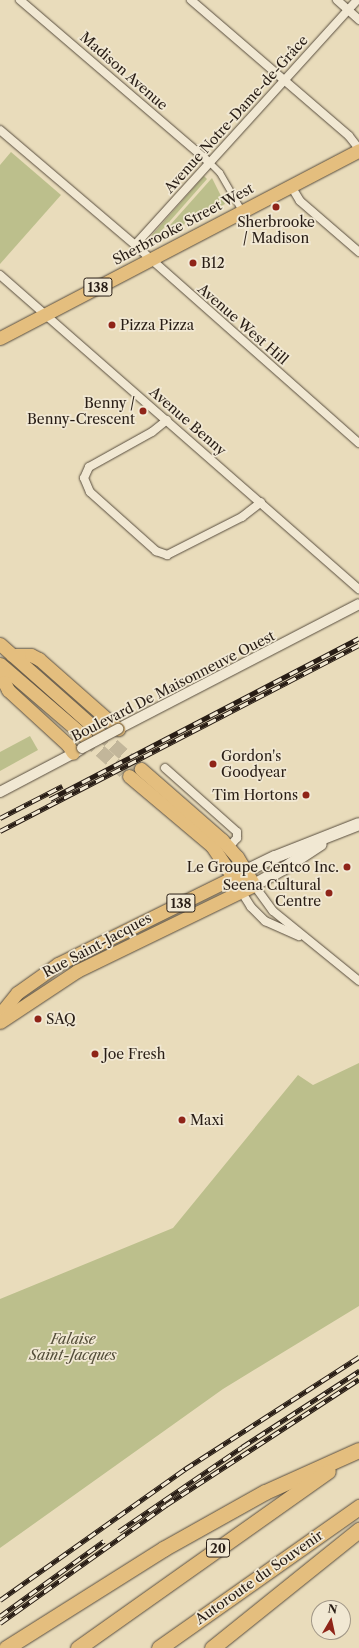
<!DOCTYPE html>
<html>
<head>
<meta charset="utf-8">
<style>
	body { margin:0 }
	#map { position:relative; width:359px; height:1648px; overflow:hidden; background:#e9dcbb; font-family:"Libre Caslon Text",serif }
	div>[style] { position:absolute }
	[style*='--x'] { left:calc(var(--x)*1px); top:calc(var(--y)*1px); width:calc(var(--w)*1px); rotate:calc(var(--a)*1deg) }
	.green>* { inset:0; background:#bcbf8c }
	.primary-tunnel>* { height:13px; margin-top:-6.5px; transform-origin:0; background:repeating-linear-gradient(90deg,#c2b69a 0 13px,transparent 0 19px) }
	.roads { filter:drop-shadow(0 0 1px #584d3e) drop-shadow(0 0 1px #584d3e) }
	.pedestrian>* { height:6px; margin:-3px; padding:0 3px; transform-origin:3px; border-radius:3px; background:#f1e8d3 }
	.minor>* { height:8px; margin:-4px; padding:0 4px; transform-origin:4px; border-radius:4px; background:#f1e8d3 }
	.tertiary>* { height:10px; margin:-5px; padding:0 5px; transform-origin:5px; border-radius:5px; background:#f1e8d3 }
	.secondary>* { height:12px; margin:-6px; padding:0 6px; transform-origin:6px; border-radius:6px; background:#f1e8d3 }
	.primary>* { height:13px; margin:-6.5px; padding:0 6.5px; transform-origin:6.5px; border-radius:6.5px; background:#e4be7e }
	.motorway>* { height:15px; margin:-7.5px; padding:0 7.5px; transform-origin:7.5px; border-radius:7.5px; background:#e4be7e }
	.rail>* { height:4.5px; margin-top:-2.25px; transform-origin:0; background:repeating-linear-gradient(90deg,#f1e8d3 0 9px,#281d15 0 18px); box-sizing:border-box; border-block:1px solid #281d15 }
	.bridges { filter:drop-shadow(0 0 1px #584d3e) drop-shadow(0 0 1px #584d3e) }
	.tertiary-bridge>* { height:10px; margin:-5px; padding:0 5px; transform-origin:5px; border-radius:5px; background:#f1e8d3 }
	.dots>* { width:11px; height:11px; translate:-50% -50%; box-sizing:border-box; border:2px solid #f1e8d3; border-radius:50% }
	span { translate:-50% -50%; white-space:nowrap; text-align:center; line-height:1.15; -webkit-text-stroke:3.5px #f1e8d3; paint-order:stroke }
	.shield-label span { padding:1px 3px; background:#f1e8d3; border:1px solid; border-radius:3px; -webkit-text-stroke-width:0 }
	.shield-label { font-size:13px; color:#281d15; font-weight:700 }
	.street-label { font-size:14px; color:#281d15 }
	.poi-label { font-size:14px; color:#281d15 }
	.left { translate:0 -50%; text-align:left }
	.right { translate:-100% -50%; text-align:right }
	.park-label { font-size:14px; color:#544e39; font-style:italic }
	.north { position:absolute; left:311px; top:1600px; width:40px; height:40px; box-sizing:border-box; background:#f1e8d3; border:1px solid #a19787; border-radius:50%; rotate:9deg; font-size:11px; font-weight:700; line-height:16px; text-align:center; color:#281d15 }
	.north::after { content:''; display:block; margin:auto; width:14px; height:18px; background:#8f2418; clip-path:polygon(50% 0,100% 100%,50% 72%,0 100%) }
</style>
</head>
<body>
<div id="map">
	<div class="green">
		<i style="clip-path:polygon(11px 152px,61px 195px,0 264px,0 165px)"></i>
		<i style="clip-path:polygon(204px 176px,207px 179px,155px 238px,152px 235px)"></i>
		<i style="clip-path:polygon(212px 178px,225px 204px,161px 236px,171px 224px)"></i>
		<i style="clip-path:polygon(30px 736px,38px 750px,0 771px,0 752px)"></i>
		<i style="clip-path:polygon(359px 1063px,359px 1306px,223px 1389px,0 1548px,0 1299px,173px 1228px,298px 1075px,313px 1085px)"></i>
	</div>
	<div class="primary-tunnel">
		<i style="--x:99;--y:732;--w:56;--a:41.4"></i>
		<i style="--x:86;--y:738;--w:57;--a:41.5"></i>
	</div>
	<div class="roads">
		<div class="pedestrian">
			<i style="--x:210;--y:163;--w:14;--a:45"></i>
			<i style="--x:220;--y:173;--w:44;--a:59.9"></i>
		</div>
		<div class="minor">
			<i style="--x:20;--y:0;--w:250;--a:40.6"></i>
			<i style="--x:191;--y:0;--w:208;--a:40.7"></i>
			<i style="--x:349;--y:136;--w:16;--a:52"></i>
			<i style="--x:337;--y:0;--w:30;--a:42"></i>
			<i style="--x:0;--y:130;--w:177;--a:40.4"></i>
			<i style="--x:135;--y:245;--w:299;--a:41.5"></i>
			<i style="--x:291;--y:186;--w:17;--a:59"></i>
			<i style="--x:300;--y:201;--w:78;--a:40.8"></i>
			<i style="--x:135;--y:245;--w:331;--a:-47.8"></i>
			<i style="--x:0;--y:275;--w:477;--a:41.2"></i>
			<i style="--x:167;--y:420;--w:19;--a:141"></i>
			<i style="--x:152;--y:432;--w:72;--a:150.9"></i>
			<i style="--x:89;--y:467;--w:12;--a:114"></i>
			<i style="--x:84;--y:478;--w:15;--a:67"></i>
			<i style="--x:90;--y:492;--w:89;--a:41.8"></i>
			<i style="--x:156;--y:551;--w:12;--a:20"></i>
			<i style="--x:167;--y:555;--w:84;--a:-26.9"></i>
			<i style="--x:242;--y:517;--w:24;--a:-38"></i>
			<i style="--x:165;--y:768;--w:96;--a:41.6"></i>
			<i style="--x:237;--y:832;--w:6;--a:90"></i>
			<i style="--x:237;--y:838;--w:12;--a:132"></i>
			<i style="--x:254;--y:885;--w:32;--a:54"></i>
			<i style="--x:273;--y:911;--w:111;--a:39.1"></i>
			<i style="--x:241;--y:891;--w:19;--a:58"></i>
			<i style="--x:251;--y:907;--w:20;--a:45"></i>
			<i style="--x:265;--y:921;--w:37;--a:24"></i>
		</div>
		<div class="tertiary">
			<i style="--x:118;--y:729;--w:271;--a:-27.4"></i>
			<i style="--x:0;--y:792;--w:90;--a:-27.7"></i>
		</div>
		<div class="secondary">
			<i style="--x:246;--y:871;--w:32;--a:-26"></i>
			<i style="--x:275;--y:857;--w:90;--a:-21.4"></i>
			<i style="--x:254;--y:885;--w:33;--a:-29"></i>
			<i style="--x:283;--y:869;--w:45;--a:-33.3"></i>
		</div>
		<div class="primary">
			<i style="--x:0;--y:338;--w:405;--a:-27.6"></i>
			<i style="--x:0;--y:644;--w:132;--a:41.6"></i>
			<i style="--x:12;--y:655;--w:19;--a:0"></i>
			<i style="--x:31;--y:655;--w:9;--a:27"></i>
			<i style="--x:39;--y:659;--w:106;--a:41.5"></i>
			<i style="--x:0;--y:664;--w:113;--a:40.7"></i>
			<i style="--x:2;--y:667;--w:15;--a:82"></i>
			<i style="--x:4;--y:682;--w:9;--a:63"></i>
			<i style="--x:8;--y:690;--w:81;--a:42.5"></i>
			<i style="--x:68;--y:745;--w:9;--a:58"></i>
			<i style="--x:129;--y:776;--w:109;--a:40.1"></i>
			<i style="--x:212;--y:846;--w:45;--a:56"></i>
			<i style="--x:0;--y:1014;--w:27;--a:-51"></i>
			<i style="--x:17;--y:993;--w:50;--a:-35.3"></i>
			<i style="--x:58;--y:964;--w:210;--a:-26.3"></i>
			<i style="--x:0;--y:1022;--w:92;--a:-33.5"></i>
			<i style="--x:77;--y:971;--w:197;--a:-25.9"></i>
			<i style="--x:254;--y:885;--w:33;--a:-121"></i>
			<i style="--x:237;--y:857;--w:23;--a:-131"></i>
			<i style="--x:222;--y:840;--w:108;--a:-138.8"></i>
		</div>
		<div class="motorway">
			<i style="--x:6;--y:1648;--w:186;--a:-32.2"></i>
			<i style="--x:163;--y:1549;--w:117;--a:-29.2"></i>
			<i style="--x:265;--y:1492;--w:103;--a:-24.1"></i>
			<i style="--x:78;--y:1648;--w:306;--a:-35.3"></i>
			<i style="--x:159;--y:1648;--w:245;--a:-35.2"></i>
			<i style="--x:212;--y:1648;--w:189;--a:-38.8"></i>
		</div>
	</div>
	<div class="rail">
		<i style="--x:50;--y:799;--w:348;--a:-27.5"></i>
		<i style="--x:0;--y:818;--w:70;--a:-27.3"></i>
		<i style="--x:0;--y:831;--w:404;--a:-27.4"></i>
		<i style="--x:119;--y:1531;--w:149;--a:-34.3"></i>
		<i style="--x:242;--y:1447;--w:140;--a:-33"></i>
		<i style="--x:0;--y:1600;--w:227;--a:-35.3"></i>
		<i style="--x:185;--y:1469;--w:207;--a:-32.8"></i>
		<i style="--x:0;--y:1616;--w:128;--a:-35.8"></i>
		<i style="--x:0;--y:1623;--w:204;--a:-35.4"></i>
		<i style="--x:166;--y:1505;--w:230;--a:-33.1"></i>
	</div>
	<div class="bridges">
		<div class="tertiary-bridge">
			<i style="--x:82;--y:748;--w:41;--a:-27.8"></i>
		</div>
	</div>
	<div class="dots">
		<i style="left:276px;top:207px;background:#8f2418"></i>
		<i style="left:193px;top:263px;background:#8f2418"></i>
		<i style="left:112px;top:325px;background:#8f2418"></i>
		<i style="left:143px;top:411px;background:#8f2418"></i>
		<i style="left:213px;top:764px;background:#8f2418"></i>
		<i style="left:306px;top:795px;background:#8f2418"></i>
		<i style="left:347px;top:867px;background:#8f2418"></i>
		<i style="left:329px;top:893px;background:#8f2418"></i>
		<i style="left:38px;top:1019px;background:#8f2418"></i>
		<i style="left:95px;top:1054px;background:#8f2418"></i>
		<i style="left:182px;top:1120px;background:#8f2418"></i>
	</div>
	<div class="shield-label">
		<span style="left:98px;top:287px">138</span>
		<span style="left:181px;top:903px">138</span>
		<span style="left:218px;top:1548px">20</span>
	</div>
	<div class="street-label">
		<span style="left:124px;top:71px;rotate:41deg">Madison Avenue</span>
		<span style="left:236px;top:114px;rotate:-48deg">Avenue Notre-Dame-de-Grâce</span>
		<span style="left:183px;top:224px;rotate:-28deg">Sherbrooke Street West</span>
		<span style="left:243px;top:324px;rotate:41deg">Avenue West Hill</span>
		<span style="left:188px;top:421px;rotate:41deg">Avenue Benny</span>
		<span style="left:173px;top:686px;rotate:-27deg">Boulevard De Maisonneuve Ouest</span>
		<span style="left:97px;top:945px;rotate:-28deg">Rue Saint-Jacques</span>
		<span style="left:259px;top:1577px;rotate:-35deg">Autoroute du Souvenir</span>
	</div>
	<div class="poi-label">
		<span style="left:276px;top:230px">Sherbrooke<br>/ Madison</span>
		<span class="left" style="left:201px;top:263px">B12</span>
		<span class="left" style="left:120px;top:325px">Pizza Pizza</span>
		<span class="right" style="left:135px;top:411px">Benny /<br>Benny-Crescent</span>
		<span class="left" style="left:221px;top:764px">Gordon's<br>Goodyear</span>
		<span class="right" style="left:298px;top:795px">Tim Hortons</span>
		<span class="right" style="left:339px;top:867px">Le Groupe Centco Inc.</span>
		<span class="right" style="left:321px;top:893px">Seena Cultural<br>Centre</span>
		<span class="left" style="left:46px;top:1019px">SAQ</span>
		<span class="left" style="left:103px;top:1054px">Joe Fresh</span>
		<span class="left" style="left:190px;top:1120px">Maxi</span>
	</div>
	<div class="park-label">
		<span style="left:73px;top:1347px">Falaise<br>Saint-Jacques</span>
	</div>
	<div class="north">N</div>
</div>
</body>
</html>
